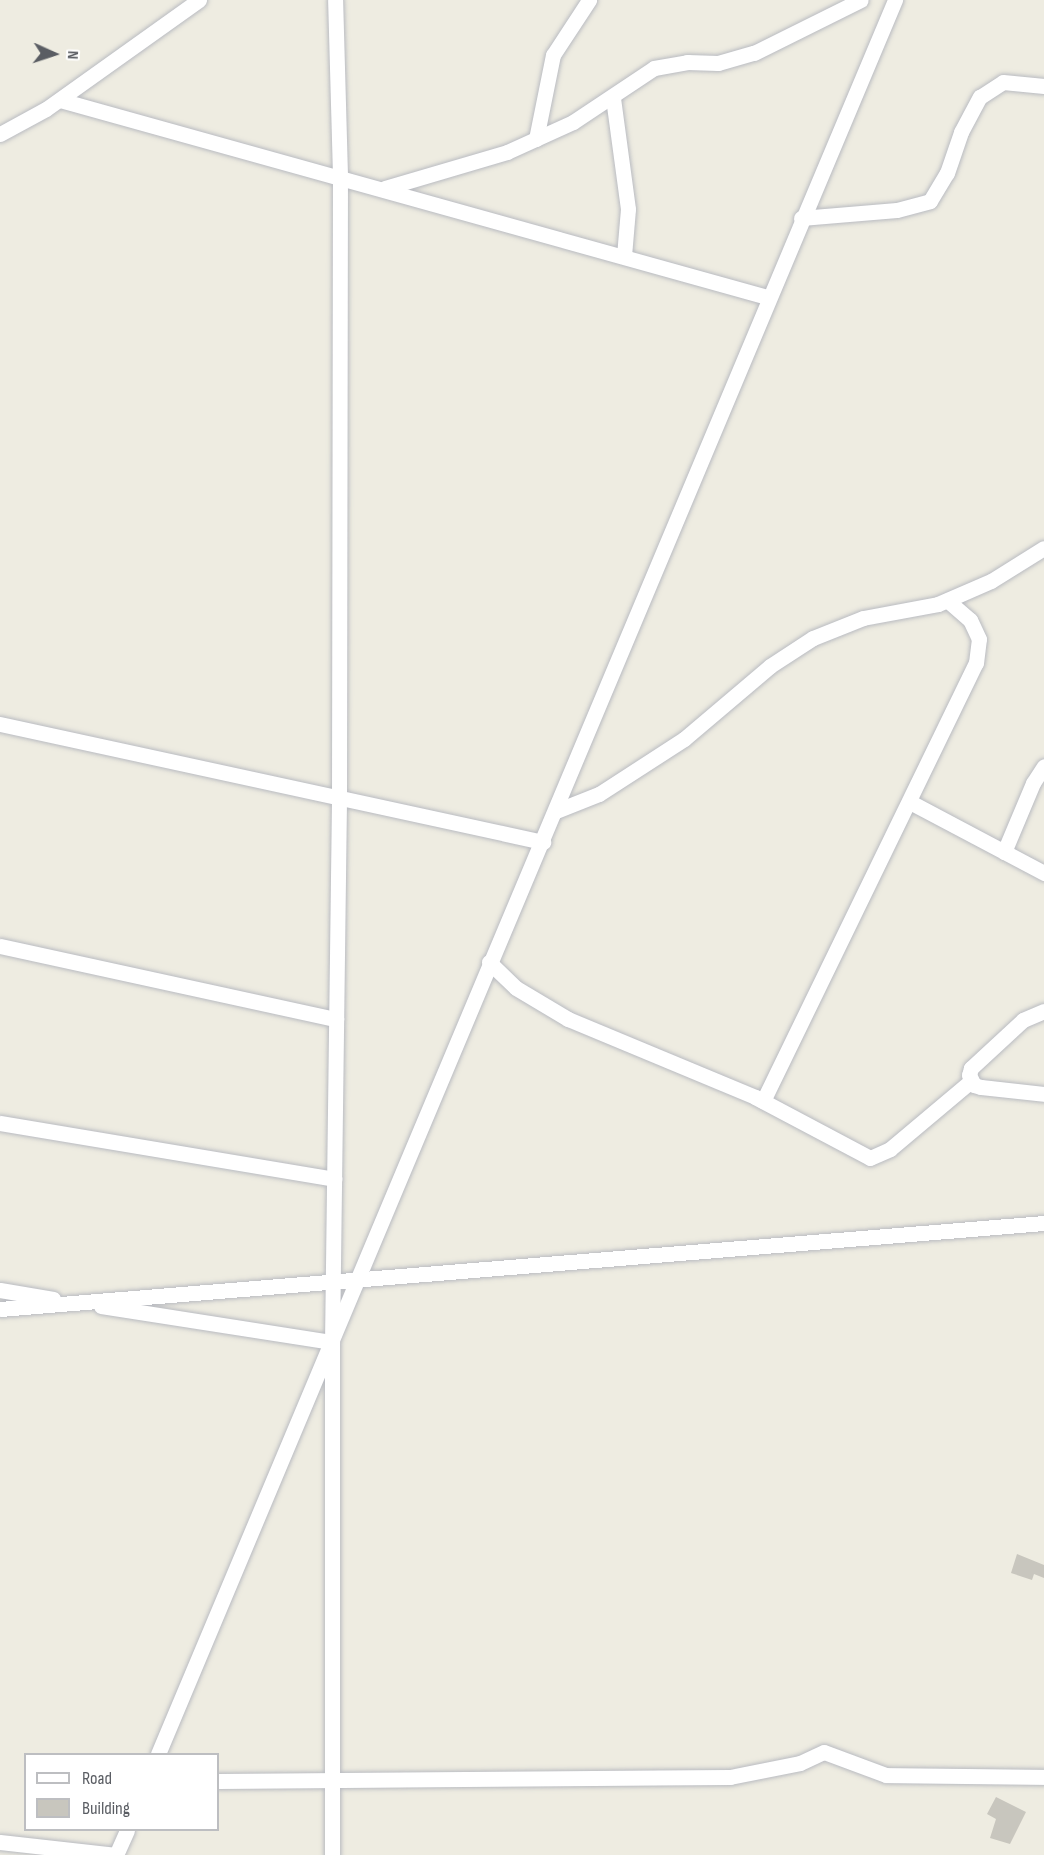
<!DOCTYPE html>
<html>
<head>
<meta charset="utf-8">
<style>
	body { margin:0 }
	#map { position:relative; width:1044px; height:1855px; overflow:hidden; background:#eeece1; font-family:"Sofia Sans Condensed",sans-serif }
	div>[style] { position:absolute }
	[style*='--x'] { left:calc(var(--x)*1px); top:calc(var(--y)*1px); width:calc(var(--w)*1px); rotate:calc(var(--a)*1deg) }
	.building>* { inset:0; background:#c8c6be }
	.roads { filter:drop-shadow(0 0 2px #b9bbc1) drop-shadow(0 0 2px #b9bbc1) }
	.street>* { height:15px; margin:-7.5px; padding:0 7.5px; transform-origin:7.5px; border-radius:7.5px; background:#fff }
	span { translate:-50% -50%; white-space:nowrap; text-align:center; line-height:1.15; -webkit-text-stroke:5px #fff; paint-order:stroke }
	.legend { position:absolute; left:24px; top:1753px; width:195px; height:78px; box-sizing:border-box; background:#fff; border:2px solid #bdbec1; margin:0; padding:8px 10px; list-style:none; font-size:18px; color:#5a5d63 }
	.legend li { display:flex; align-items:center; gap:12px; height:30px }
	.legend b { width:30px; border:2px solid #bdbec1 }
	.north { position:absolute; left:24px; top:24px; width:60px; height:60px; -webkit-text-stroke:4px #fff; paint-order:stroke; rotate:93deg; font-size:16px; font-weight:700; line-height:24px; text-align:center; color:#5a5d63 }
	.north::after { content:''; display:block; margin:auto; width:21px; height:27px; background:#5a5d63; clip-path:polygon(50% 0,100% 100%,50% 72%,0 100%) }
</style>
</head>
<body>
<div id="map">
	<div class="building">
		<i style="clip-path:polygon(1017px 1554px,1044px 1565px,1044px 1578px,1034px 1574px,1032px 1580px,1011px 1573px)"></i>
		<i style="clip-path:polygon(996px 1797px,1026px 1812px,1010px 1844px,990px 1838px,996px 1819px,987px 1814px)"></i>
	</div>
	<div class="roads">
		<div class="street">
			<i style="--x:613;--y:98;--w:112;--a:82.3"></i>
			<i style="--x:628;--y:209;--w:47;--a:94.9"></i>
			<i style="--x:60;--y:100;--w:734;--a:15.57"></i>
			<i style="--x:0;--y:134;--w:52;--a:-28.5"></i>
			<i style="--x:46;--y:109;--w:188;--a:-35.5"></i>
			<i style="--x:536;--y:139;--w:86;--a:-78.6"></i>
			<i style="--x:553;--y:55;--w:66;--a:-56.8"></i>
			<i style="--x:385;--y:188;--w:127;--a:-16.4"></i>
			<i style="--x:507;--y:152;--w:72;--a:-24.4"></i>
			<i style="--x:573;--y:122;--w:97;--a:-33.7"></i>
			<i style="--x:654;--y:68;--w:34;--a:-10"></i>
			<i style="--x:687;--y:62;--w:31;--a:2"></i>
			<i style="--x:718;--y:63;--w:37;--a:-16"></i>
			<i style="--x:754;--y:53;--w:119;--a:-26.4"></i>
			<i style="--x:801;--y:218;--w:96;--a:-4.8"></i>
			<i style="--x:897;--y:210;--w:34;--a:-15"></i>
			<i style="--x:930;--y:201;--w:33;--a:-59"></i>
			<i style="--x:947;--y:173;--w:43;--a:-71.1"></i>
			<i style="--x:961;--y:132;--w:40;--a:-62"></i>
			<i style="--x:980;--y:97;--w:27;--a:-33"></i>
			<i style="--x:1003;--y:82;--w:41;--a:5.6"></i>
			<i style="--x:0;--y:724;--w:556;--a:12.26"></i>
			<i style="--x:910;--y:802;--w:152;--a:27.9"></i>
			<i style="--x:556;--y:811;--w:46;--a:-21.6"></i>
			<i style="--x:599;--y:794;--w:101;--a:-32.9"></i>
			<i style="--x:684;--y:739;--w:113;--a:-40.3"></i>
			<i style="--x:770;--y:666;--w:51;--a:-33.1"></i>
			<i style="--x:813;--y:638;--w:54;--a:-21.8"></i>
			<i style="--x:863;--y:618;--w:76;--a:-10.6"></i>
			<i style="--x:938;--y:604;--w:58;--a:-23.5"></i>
			<i style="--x:991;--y:581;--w:62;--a:-31.9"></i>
			<i style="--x:1004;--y:852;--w:75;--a:-67.2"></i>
			<i style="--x:1033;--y:783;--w:20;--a:-57"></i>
			<i style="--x:0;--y:946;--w:344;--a:12.3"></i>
			<i style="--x:489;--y:962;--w:37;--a:44"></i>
			<i style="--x:516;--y:988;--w:61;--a:30.8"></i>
			<i style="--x:568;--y:1019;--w:203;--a:22.6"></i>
			<i style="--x:755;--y:1097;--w:130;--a:27.9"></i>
			<i style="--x:870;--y:1158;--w:22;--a:-24"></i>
			<i style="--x:890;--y:1149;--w:106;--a:-40"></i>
			<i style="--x:1044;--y:1011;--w:23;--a:157"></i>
			<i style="--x:1023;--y:1020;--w:71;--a:137.3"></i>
			<i style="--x:971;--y:1068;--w:7;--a:106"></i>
			<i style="--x:969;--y:1075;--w:11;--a:63"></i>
			<i style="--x:974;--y:1085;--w:7;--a:16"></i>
			<i style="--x:981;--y:1087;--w:63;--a:6.3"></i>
			<i style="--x:763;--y:1101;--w:487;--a:-64.1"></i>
			<i style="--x:976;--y:663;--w:24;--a:-83"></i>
			<i style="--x:979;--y:639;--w:21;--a:-115"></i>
			<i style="--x:970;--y:620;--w:30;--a:-139"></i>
			<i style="--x:0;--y:1123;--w:339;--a:9.5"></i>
			<i style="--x:0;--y:1290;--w:54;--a:9.6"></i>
			<i style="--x:101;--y:1306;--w:234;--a:8.9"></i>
			<i style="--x:0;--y:1309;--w:1048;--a:-4.71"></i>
			<i style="--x:158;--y:1754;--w:1903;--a:-67.21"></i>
			<i style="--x:218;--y:1781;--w:512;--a:-0.45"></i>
			<i style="--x:730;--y:1777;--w:71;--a:-11.3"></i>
			<i style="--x:800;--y:1763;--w:26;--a:-25"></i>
			<i style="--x:824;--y:1752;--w:66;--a:20.4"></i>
			<i style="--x:886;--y:1775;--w:158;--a:0.7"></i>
			<i style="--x:0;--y:1842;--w:117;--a:6.4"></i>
			<i style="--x:116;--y:1855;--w:27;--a:-66"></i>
			<i style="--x:332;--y:1855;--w:513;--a:-90"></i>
			<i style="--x:332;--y:1342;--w:544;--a:-89.26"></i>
			<i style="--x:339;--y:798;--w:623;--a:-89.91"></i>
			<i style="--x:340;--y:175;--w:175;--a:-91.6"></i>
		</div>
	</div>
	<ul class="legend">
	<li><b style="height:8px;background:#fff"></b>Road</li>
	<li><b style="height:16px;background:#c8c6be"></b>Building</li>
	</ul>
	<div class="north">N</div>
</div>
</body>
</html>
